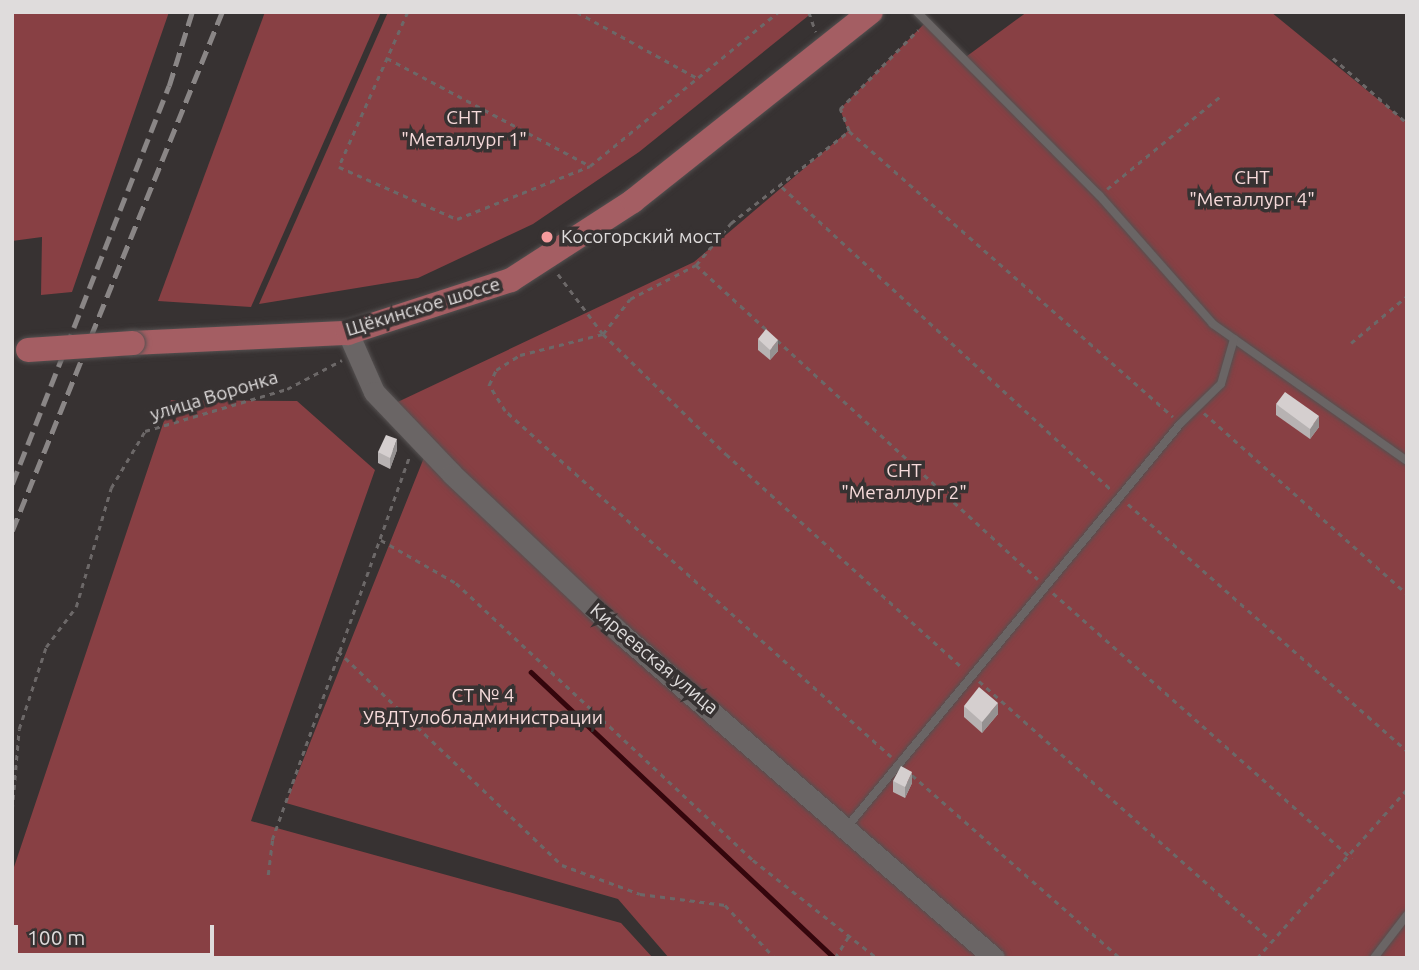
<!DOCTYPE html>
<html>
<head>
<meta charset="utf-8">
<style>
	body { margin:0 }
	#map { position:relative; width:1419px; height:970px; overflow:hidden; background:#373232; font-family:Ubuntu,sans-serif }
	div>[style] { position:absolute }
	[style*='--x'] { left:calc(var(--x)*1px); top:calc(var(--y)*1px); width:calc(var(--w)*1px); rotate:calc(var(--a)*1deg) }
	.green>* { inset:0; background:#884044 }
	.stream>* { height:4.5px; margin:-2.25px; padding:0 2.25px; transform-origin:2.25px; border-radius:2.25px; background:#34060c }
	.path>* { height:2.5px; margin-top:-1.25px; transform-origin:0; background:repeating-linear-gradient(90deg,#6c6868 0 5px,transparent 0 10px) }
	.roads { filter:drop-shadow(0 0 2px #545050) drop-shadow(0 0 2px #545050) }
	.lane>* { height:8px; margin:-4px; padding:0 4px; transform-origin:4px; border-radius:4px; background:#6a6565 }
	.secondary>* { height:21px; margin:-10.5px; padding:0 10.5px; transform-origin:10.5px; border-radius:10.5px; background:#6a6565 }
	.primary>* { height:24px; margin:-12px; padding:0 12px; transform-origin:12px; border-radius:12px; background:#a45e63 }
	.rail>* { height:4.5px; margin-top:-2.25px; transform-origin:0; background:repeating-linear-gradient(90deg,#8a8686 0 14px,transparent 0 21px) }
	.bridges { filter:drop-shadow(0 0 2px #545050) drop-shadow(0 0 2px #545050) }
	.primary-bridge>* { height:24px; margin:-12px; padding:0 12px; transform-origin:12px; border-radius:12px; background:#a45e63 }
	.wall>* { inset:0; background:#b7b2b2 }
	.shaded-wall>* { inset:0; background:#959191 }
	.building>* { inset:0; background:#d5cfcf }
	.dots>* { width:19px; height:19px; translate:-50% -50%; box-sizing:border-box; border:4px solid #373232; border-radius:50% }
	span { translate:-50% -50%; white-space:nowrap; text-align:center; line-height:1.15; -webkit-text-stroke:7px #373232; paint-order:stroke }
	.park-label { font-size:19px; color:#f6dada }
	.poi-label { font-size:19px; color:#dfdcdc }
	.left { translate:0 -50%; text-align:left }
	.street-label { font-size:19px; color:#dfdcdc }
	.frame { position:absolute; inset:0; border:14px solid #dfdcdc; pointer-events:none }
	.scale { position:absolute; left:14px; top:925px; width:200px; height:32px; box-sizing:border-box; border:4px solid #dfdcdc; border-top:0; padding-left:9px; font-size:21px; line-height:24px; white-space:nowrap; color:#dfdcdc; -webkit-text-stroke:5px #373232; paint-order:stroke }
</style>
</head>
<body>
<div id="map">
	<div class="green">
		<i style="clip-path:polygon(12px 12px,169px 12px,72px 292px,41px 295px,42px 237px,12px 241px)"></i>
		<i style="clip-path:polygon(265px 12px,381px 12px,251px 307px,158px 301px)"></i>
		<i style="clip-path:polygon(388px 12px,813px 12px,639px 152px,533px 224px,418px 278px,259px 304px)"></i>
		<i style="clip-path:polygon(1027px 12px,1271px 12px,1407px 123px,1407px 958px,669px 958px,618px 899px,286px 803px,427px 450px,387px 407px,694px 262px,848px 131px,840px 109px,926px 22px,963px 59px)"></i>
		<i style="clip-path:polygon(171px 400px,297px 401px,375px 470px,251px 821px,621px 923px,653px 958px,12px 958px,12px 873px)"></i>
	</div>
	<div class="stream">
		<i style="--x:531;--y:672;--w:417;--a:43.3"></i>
	</div>
	<div class="path">
		<i style="--x:408;--y:12;--w:170;--a:114"></i>
		<i style="--x:339;--y:167;--w:129;--a:23.8"></i>
		<i style="--x:457;--y:219;--w:143;--a:-21.7"></i>
		<i style="--x:590;--y:166;--w:243;--a:-39.3"></i>
		<i style="--x:577;--y:12;--w:139;--a:28.8"></i>
		<i style="--x:809;--y:12;--w:21;--a:71"></i>
		<i style="--x:387;--y:58;--w:230;--a:28"></i>
		<i style="--x:1333;--y:58;--w:98;--a:41.3"></i>
		<i style="--x:849;--y:131;--w:432;--a:41.4"></i>
		<i style="--x:782;--y:187;--w:448;--a:42.6"></i>
		<i style="--x:1107;--y:189;--w:149;--a:-39.3"></i>
		<i style="--x:696;--y:265;--w:96;--a:42.5"></i>
		<i style="--x:558;--y:274;--w:75;--a:53.1"></i>
		<i style="--x:603;--y:334;--w:172;--a:44.3"></i>
		<i style="--x:726;--y:454;--w:319;--a:42.1"></i>
		<i style="--x:777;--y:340;--w:354;--a:42.5"></i>
		<i style="--x:1351;--y:343;--w:73;--a:-40"></i>
		<i style="--x:1204;--y:413;--w:272;--a:41.7"></i>
		<i style="--x:1128;--y:504;--w:373;--a:41.5"></i>
		<i style="--x:381;--y:540;--w:86;--a:29.8"></i>
		<i style="--x:456;--y:583;--w:406;--a:43"></i>
		<i style="--x:753;--y:860;--w:158;--a:38.3"></i>
		<i style="--x:1053;--y:593;--w:400;--a:41.6"></i>
		<i style="--x:338;--y:651;--w:310;--a:43.7"></i>
		<i style="--x:562;--y:865;--w:83;--a:20.4"></i>
		<i style="--x:640;--y:894;--w:86;--a:7.4"></i>
		<i style="--x:725;--y:905;--w:73;--a:46.7"></i>
		<i style="--x:979;--y:681;--w:389;--a:41.6"></i>
		<i style="--x:891;--y:757;--w:518;--a:-138.13"></i>
		<i style="--x:505;--y:411;--w:31;--a:-122"></i>
		<i style="--x:489;--y:385;--w:17;--a:-65"></i>
		<i style="--x:496;--y:370;--w:28;--a:-32"></i>
		<i style="--x:520;--y:355;--w:86;--a:-14.2"></i>
		<i style="--x:603;--y:334;--w:44;--a:-52.4"></i>
		<i style="--x:630;--y:299;--w:74;--a:-27.3"></i>
		<i style="--x:696;--y:265;--w:55;--a:-50.2"></i>
		<i style="--x:731;--y:223;--w:150;--a:-37.9"></i>
		<i style="--x:849;--y:131;--w:24;--a:-112"></i>
		<i style="--x:840;--y:109;--w:111;--a:-45.4"></i>
		<i style="--x:912;--y:775;--w:277;--a:41.3"></i>
		<i style="--x:12;--y:810;--w:81;--a:-85.1"></i>
		<i style="--x:19;--y:729;--w:86;--a:-71.8"></i>
		<i style="--x:46;--y:647;--w:50;--a:-53.1"></i>
		<i style="--x:76;--y:607;--w:124;--a:-73.6"></i>
		<i style="--x:111;--y:488;--w:66;--a:-59.2"></i>
		<i style="--x:145;--y:431;--w:148;--a:-16.5"></i>
		<i style="--x:287;--y:389;--w:62;--a:-27.8"></i>
		<i style="--x:268;--y:875;--w:35;--a:-83"></i>
		<i style="--x:272;--y:840;--w:409;--a:-70.3"></i>
		<i style="--x:835;--y:958;--w:25;--a:-58"></i>
		<i style="--x:1257;--y:958;--w:226;--a:-48.4"></i>
	</div>
	<div class="roads">
		<div class="lane">
			<i style="--x:917;--y:12;--w:258;--a:45.2"></i>
			<i style="--x:1099;--y:195;--w:172;--a:48.5"></i>
			<i style="--x:1213;--y:324;--w:237;--a:35.2"></i>
			<i style="--x:847;--y:827;--w:523;--a:-50.43"></i>
			<i style="--x:1180;--y:424;--w:57;--a:-44.3"></i>
			<i style="--x:1221;--y:384;--w:47;--a:-73.9"></i>
			<i style="--x:1374;--y:958;--w:54;--a:-52.5"></i>
		</div>
		<div class="secondary">
			<i style="--x:348;--y:333;--w:64;--a:66.2"></i>
			<i style="--x:374;--y:392;--w:113;--a:46.4"></i>
			<i style="--x:452;--y:474;--w:228;--a:43.4"></i>
			<i style="--x:618;--y:631;--w:498;--a:41"></i>
		</div>
		<div class="primary">
			<i style="--x:133;--y:343;--w:215;--a:-2.7"></i>
			<i style="--x:348;--y:333;--w:171;--a:-18"></i>
			<i style="--x:511;--y:280;--w:145;--a:-32.9"></i>
			<i style="--x:633;--y:201;--w:304;--a:-38.5"></i>
		</div>
	</div>
	<div class="rail">
		<i style="--x:12;--y:484;--w:428;--a:-68.5"></i>
		<i style="--x:169;--y:86;--w:77;--a:-72.7"></i>
		<i style="--x:12;--y:531;--w:560;--a:-67.97"></i>
	</div>
	<div class="bridges">
		<div class="primary-bridge">
			<i style="--x:28;--y:350;--w:105;--a:-3.8"></i>
		</div>
	</div>
	<div class="wall">
		<i style="clip-path:polygon(758px 339px,778px 351px,770px 360px,758px 350px)"></i>
		<i style="clip-path:polygon(1276px 404px,1319px 427px,1310px 439px,1276px 415px)"></i>
		<i style="clip-path:polygon(397px 450px,390px 469px,378px 463px,378px 452px)"></i>
		<i style="clip-path:polygon(964px 706px,998px 714px,982px 733px,964px 717px)"></i>
		<i style="clip-path:polygon(893px 781px,912px 783px,905px 798px,893px 792px)"></i>
	</div>
	<div class="shaded-wall">
		<i style="clip-path:polygon(778px 340px,778px 351px,770px 360px,770px 350px)"></i>
		<i style="clip-path:polygon(1319px 416px,1319px 427px,1310px 439px,1310px 429px)"></i>
		<i style="clip-path:polygon(397px 439px,397px 450px,390px 469px,390px 458px)"></i>
		<i style="clip-path:polygon(998px 703px,998px 714px,982px 733px,982px 722px)"></i>
		<i style="clip-path:polygon(912px 772px,912px 783px,905px 798px,905px 787px)"></i>
	</div>
	<div class="building">
		<i style="clip-path:polygon(766px 329px,778px 340px,770px 350px,758px 339px)"></i>
		<i style="clip-path:polygon(1285px 392px,1319px 416px,1310px 429px,1276px 404px)"></i>
		<i style="clip-path:polygon(386px 435px,397px 439px,390px 458px,378px 452px)"></i>
		<i style="clip-path:polygon(979px 687px,998px 703px,982px 722px,964px 706px)"></i>
		<i style="clip-path:polygon(901px 766px,912px 772px,905px 787px,893px 781px)"></i>
	</div>
	<div class="dots">
		<i style="left:547px;top:237px;background:#f59b9d"></i>
	</div>
	<div class="park-label">
		<span style="left:464px;top:129px">СНТ<br>"Металлург 1"</span>
		<span style="left:1252px;top:189px">СНТ<br>"Металлург 4"</span>
		<span style="left:904px;top:482px">СНТ<br>"Металлург 2"</span>
		<span style="left:483px;top:707px">СТ № 4<br>УВДТулобладминистрации</span>
	</div>
	<div class="poi-label">
		<span class="left" style="left:561px;top:237px">Косогорский мост</span>
	</div>
	<div class="street-label">
		<span style="left:423px;top:307px;rotate:-17deg">Щёкинское шоссе</span>
		<span style="left:214px;top:396px;rotate:-17deg">улица Воронка</span>
		<span style="left:654px;top:659px;rotate:40deg">Киреевская улица</span>
	</div>
	<div class="frame"></div>
	<div class="scale">100 m</div>
</div>
</body>
</html>
